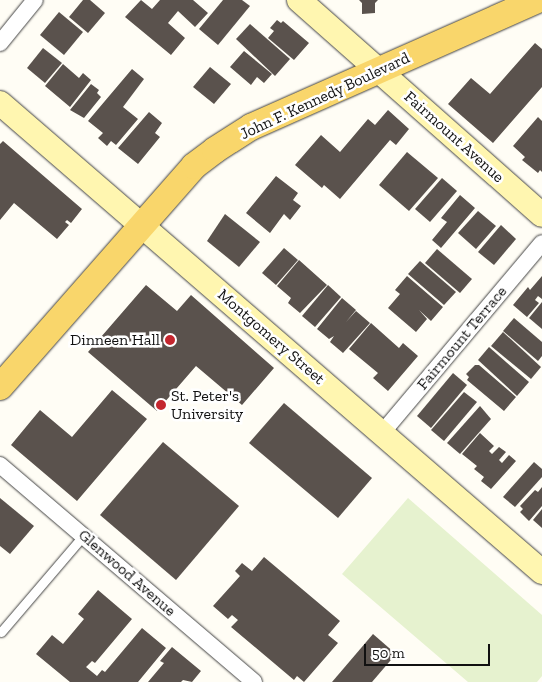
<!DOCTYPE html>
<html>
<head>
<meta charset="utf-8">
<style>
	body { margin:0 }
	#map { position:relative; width:542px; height:682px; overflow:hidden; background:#fffdf5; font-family:"Zilla Slab",serif }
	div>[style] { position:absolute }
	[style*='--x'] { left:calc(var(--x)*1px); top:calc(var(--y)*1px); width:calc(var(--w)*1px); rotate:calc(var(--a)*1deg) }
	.pitch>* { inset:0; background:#e6f2cf }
	.building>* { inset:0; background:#5a524d }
	.roads { filter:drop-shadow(0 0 1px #444) drop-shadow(0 0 1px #444) }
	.lane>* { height:9px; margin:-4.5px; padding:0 4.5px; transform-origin:4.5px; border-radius:4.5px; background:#fff }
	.street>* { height:16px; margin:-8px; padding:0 8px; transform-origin:8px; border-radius:8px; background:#fff }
	.secondary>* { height:24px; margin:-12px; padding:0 12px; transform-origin:12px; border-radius:12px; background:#fff6b0 }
	.primary>* { height:26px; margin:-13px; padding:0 13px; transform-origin:13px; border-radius:13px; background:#f9d66b }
	.dots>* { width:14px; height:14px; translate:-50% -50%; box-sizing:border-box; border:2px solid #fff; border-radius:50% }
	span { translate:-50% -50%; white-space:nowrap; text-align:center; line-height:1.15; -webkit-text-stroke:5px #fff; paint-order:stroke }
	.street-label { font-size:16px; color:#111 }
	.poi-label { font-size:16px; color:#111 }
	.right { translate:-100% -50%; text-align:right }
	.left { translate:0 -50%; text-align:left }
	.scale { position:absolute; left:364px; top:644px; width:126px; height:22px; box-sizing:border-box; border:2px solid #111; border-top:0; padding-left:6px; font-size:15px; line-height:18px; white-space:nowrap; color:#111; -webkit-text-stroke:4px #fff; paint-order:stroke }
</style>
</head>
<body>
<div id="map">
	<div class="pitch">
		<i style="clip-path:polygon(408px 498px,542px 615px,542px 676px,537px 682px,468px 682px,342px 574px)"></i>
	</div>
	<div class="building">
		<i style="clip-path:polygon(83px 0,90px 0,105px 13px,88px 33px,69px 17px)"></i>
		<i style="clip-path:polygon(141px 0,152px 9px,160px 0,193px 0,208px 13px,195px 27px,178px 11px,168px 23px,185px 38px,171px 55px,125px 17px)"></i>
		<i style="clip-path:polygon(223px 0,242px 0,250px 6px,218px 45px,199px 29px)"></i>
		<i style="clip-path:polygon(359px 0,378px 0,375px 3px,375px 13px,362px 14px,362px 3px)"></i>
		<i style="clip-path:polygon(59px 12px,83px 32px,64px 55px,40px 35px)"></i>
		<i style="clip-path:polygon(277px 20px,281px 23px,283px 21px,309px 43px,294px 60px,268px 38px,274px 31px,270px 28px)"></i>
		<i style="clip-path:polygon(250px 24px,290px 59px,275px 76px,236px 39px)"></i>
		<i style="clip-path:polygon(535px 43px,542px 49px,542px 87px,493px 143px,448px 104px,471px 78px,490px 94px)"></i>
		<i style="clip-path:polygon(43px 48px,62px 63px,45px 83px,27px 68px)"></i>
		<i style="clip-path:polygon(244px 51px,272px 74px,264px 83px,257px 77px,251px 85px,230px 67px)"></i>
		<i style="clip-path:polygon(63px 64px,79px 78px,83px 73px,91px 80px,70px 107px,45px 86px)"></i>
		<i style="clip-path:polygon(210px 67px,231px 84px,214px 104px,193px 87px)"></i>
		<i style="clip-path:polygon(132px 69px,144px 79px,123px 107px,138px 119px,116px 145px,111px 141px,107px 146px,98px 138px,103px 133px,88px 121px)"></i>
		<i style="clip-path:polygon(91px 84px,99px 90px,97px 93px,101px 97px,84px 118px,70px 110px)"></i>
		<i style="clip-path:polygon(388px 110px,409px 129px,396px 145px,390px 140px,340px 199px,324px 185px,322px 188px,295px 165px,321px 135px,340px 152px,368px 119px,375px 125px)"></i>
		<i style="clip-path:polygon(149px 112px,162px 123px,155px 133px,160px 137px,138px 164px,118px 148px)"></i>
		<i style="clip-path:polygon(538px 117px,542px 121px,542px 172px,540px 170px,538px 173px,522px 160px,525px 157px,513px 146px)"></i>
		<i style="clip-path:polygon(3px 141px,82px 209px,71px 223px,67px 220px,65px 222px,69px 225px,57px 239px,14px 203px,0 220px,0 144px)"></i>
		<i style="clip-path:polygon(407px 152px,438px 178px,409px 211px,379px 185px)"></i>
		<i style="clip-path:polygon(276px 176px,298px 193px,293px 200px,301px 206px,290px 220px,284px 214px,270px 233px,246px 213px)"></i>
		<i style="clip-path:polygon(442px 178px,457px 191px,430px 222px,415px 209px)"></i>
		<i style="clip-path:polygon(460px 195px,475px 208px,441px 248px,432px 240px,447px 222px,441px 218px)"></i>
		<i style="clip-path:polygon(478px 211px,496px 226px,476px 249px,458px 233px)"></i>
		<i style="clip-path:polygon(225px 214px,260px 242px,239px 267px,207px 241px)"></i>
		<i style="clip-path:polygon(501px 225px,516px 239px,494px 265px,478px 252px)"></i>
		<i style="clip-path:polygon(284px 248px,298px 260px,276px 285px,262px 273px)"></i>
		<i style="clip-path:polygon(437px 249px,472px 279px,460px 293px,425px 263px)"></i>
		<i style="clip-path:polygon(299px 260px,327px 285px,300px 313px,288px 303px,291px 298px,277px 286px)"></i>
		<i style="clip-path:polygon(420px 261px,456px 292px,444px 305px,408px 274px)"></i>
		<i style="clip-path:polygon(407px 276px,443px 307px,431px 321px,419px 310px,427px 319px,416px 332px,388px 308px,400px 294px,395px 290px)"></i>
		<i style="clip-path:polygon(542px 276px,542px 299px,538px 296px,535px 300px,539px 303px,527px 317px,513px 305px,528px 287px,530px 290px)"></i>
		<i style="clip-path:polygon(146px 285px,177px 311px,191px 295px,274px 368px,242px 405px,196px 366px,157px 411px,88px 352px)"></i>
		<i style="clip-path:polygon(328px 285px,341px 297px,315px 327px,302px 316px)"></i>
		<i style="clip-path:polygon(342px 298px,356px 310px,346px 322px,356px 311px,370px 323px,343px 353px,330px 342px,334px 336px,329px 339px,317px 329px)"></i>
		<i style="clip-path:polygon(542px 302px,542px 329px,529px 318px)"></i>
		<i style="clip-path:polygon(514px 318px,542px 342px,542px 356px,538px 361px,503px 331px)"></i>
		<i style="clip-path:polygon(371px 323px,399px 348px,403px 343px,418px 356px,388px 391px,373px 378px,378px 373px,349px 349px)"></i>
		<i style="clip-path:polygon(503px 332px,541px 367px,531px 379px,491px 346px)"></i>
		<i style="clip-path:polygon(489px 347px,529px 382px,517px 396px,478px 360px)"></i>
		<i style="clip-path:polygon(475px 365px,479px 365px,516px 397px,504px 411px,467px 380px,469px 377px,466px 374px)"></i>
		<i style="clip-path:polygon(453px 373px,467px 385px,431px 428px,417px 416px)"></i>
		<i style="clip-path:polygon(112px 390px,147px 419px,77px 501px,11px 445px,40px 410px,72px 437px)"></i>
		<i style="clip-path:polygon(464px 392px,477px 402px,444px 441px,431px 430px)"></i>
		<i style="clip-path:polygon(284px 403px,372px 478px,338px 518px,249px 443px)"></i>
		<i style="clip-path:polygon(480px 406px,491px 419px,460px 454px,447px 443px)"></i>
		<i style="clip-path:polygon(480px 433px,494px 446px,489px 451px,492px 454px,499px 447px,506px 452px,499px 460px,502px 463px,509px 455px,516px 461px,491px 489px,481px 481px,484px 477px,474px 469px,477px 466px,462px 454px)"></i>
		<i style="clip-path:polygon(163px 442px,239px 506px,176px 580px,100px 515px)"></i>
		<i style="clip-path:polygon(534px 462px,542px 469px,542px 477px,515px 507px,503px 497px)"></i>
		<i style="clip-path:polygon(542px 487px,542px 506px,529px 521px,520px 512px,523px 509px,520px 506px,535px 490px,538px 492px)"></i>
		<i style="clip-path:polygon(0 498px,34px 526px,10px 554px,0 546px)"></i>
		<i style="clip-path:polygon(542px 509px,542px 528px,533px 520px)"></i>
		<i style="clip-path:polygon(264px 557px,340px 621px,328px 635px,338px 643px,304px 682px,297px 676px,294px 680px,231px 627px,238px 620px,232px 615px,228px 619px,213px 606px,240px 576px,235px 571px,242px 563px,252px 571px)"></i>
		<i style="clip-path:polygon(98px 590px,132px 619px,95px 663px,92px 661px,86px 667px,97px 676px,102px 670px,105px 672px,142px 628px,166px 648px,138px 682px,70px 682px,36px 654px,52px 635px,63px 644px,84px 619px,78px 614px)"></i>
		<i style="clip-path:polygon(373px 634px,396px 654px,372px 682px,332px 682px)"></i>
		<i style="clip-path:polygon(172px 647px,201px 671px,192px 682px,183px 680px,181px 682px,148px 682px,164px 663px,160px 661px)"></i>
	</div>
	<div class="roads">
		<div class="lane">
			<i style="--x:1;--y:632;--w:126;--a:-49.5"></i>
		</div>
		<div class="street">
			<i style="--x:0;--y:43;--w:55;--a:-50.9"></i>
			<i style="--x:382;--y:433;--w:248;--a:-49.9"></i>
			<i style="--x:0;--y:465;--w:334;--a:40.5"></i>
		</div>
		<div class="secondary">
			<i style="--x:299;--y:0;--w:324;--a:41.5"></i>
			<i style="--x:0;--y:103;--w:717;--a:40.87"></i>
		</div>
		<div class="primary">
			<i style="--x:0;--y:387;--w:294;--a:-48.7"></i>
			<i style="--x:194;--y:166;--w:26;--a:-37"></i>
			<i style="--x:215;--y:150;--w:43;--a:-32.6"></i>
			<i style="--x:251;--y:127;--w:313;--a:-23.9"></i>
		</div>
	</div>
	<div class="dots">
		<i style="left:170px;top:340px;background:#c4262e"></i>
		<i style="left:161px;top:405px;background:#c4262e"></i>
	</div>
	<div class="street-label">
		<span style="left:325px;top:96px;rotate:-25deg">John F. Kennedy Boulevard</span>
		<span style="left:454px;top:137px;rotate:42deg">Fairmount Avenue</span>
		<span style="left:271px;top:337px;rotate:41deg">Montgomery Street</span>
		<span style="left:462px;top:338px;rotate:-50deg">Fairmount Terrace</span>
		<span style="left:127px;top:573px;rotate:41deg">Glenwood Avenue</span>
	</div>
	<div class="poi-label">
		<span class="right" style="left:160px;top:340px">Dinneen Hall</span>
		<span class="left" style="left:171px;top:405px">St. Peter's<br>University</span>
	</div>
	<div class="scale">50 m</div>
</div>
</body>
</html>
